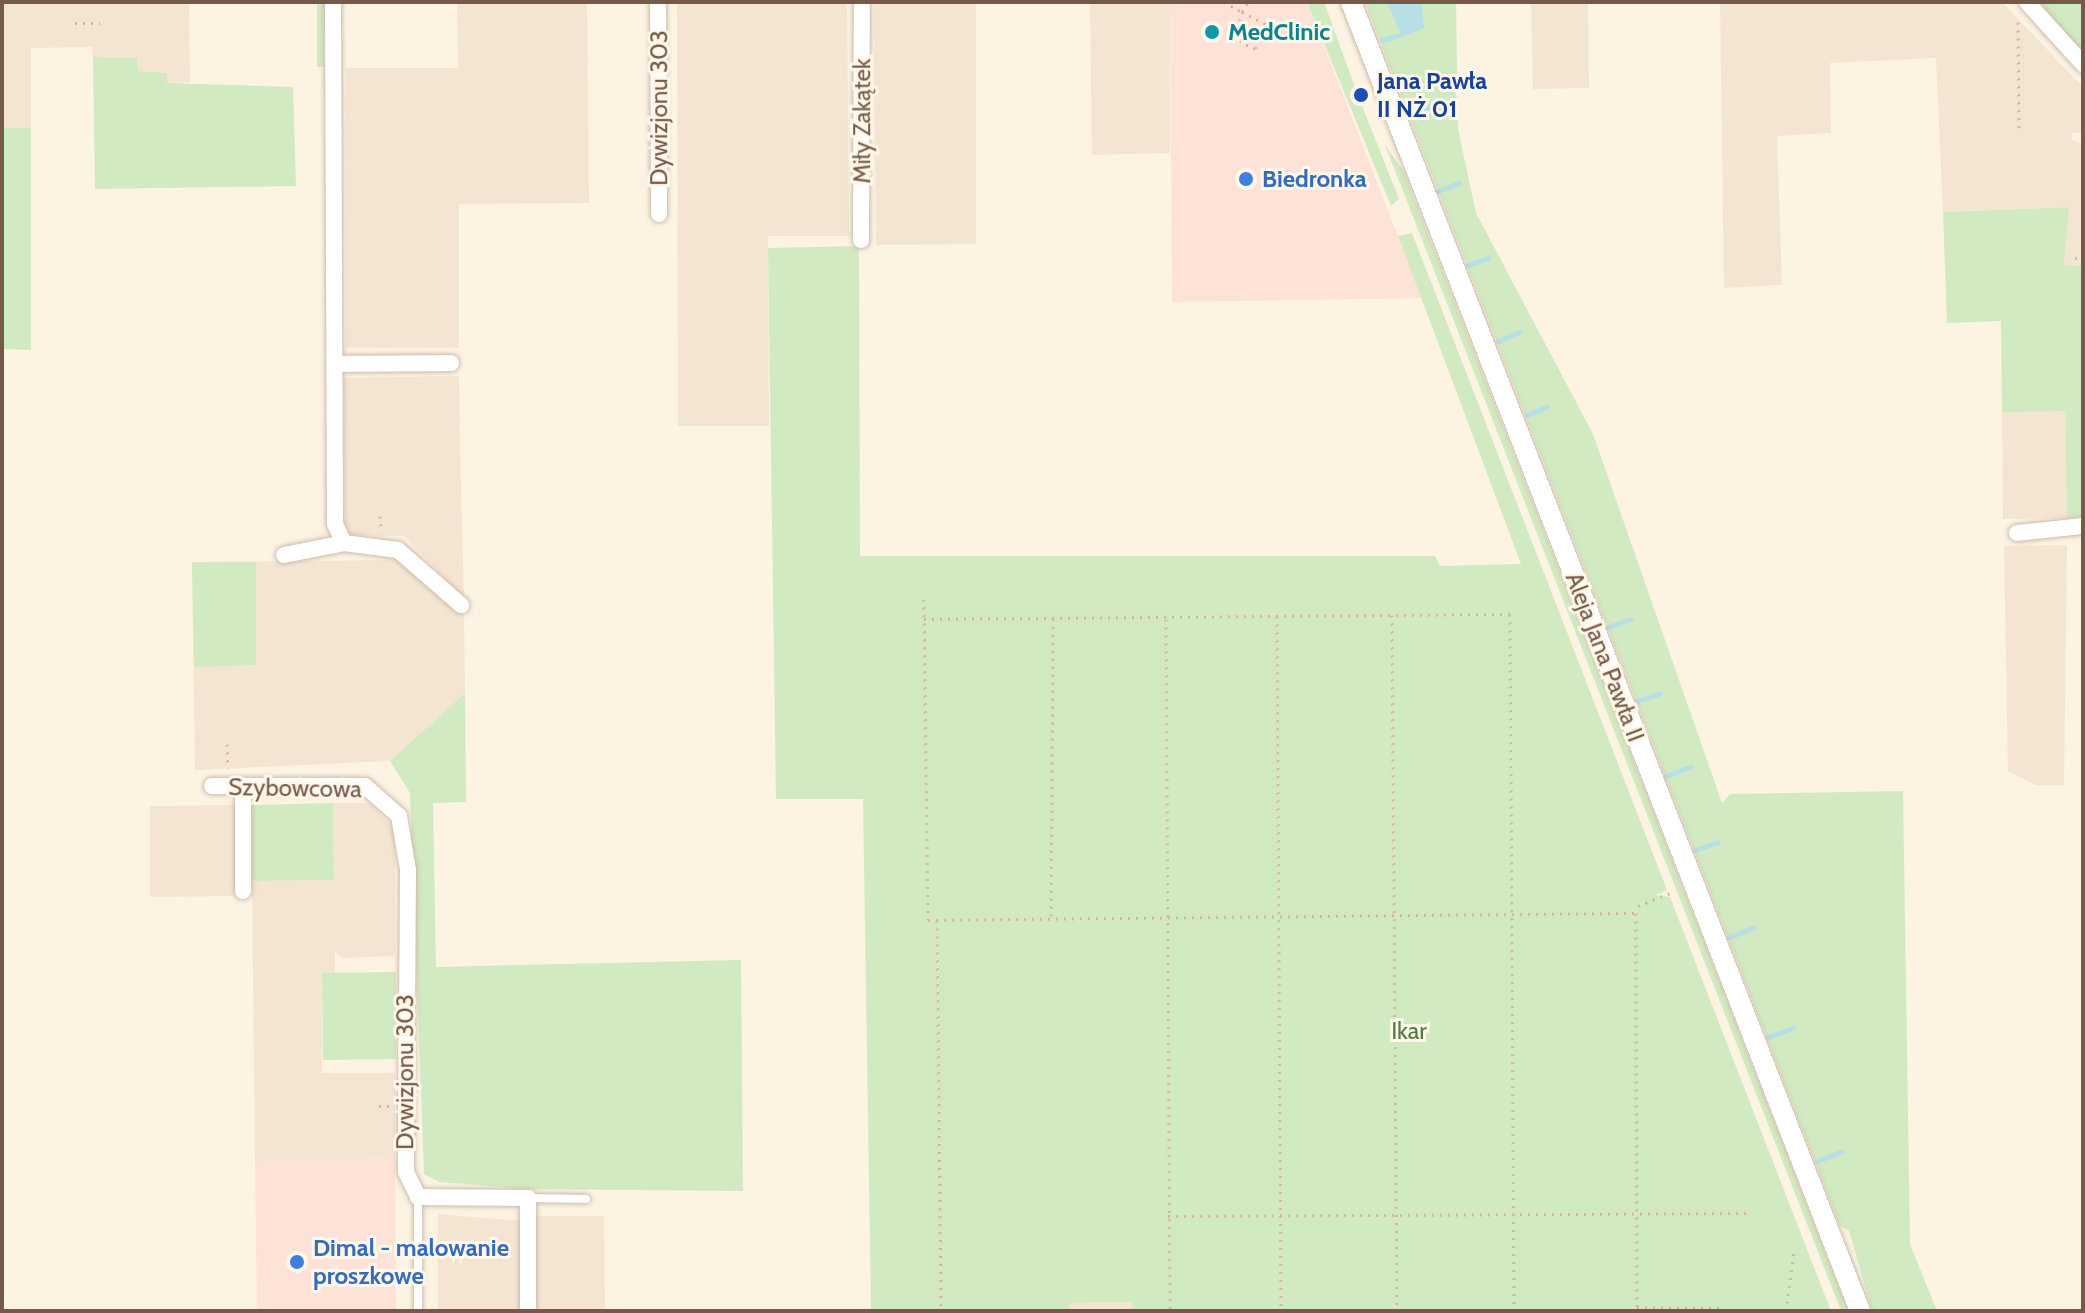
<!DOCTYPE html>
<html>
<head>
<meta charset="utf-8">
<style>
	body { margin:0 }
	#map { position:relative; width:2085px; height:1313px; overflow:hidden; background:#fcf3e3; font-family:Cabin,sans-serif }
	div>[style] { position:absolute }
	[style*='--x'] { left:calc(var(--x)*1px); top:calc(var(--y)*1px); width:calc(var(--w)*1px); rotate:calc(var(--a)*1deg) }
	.residential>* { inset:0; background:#f4e5d2 }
	.commercial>* { inset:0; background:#fde3d7 }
	.green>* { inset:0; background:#d1eac2 }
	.water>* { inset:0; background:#b8dee6 }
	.stream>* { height:5px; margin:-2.5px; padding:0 2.5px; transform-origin:2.5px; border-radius:2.5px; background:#b8dee6 }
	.path>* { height:3px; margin-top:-1.5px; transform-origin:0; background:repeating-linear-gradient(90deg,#d7b69e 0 2px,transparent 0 8px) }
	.roads { filter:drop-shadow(0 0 2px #cebbaa) drop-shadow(0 0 2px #cebbaa) }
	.service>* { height:8px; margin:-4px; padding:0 4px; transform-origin:4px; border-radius:4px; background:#fff }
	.minor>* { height:16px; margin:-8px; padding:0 8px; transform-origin:8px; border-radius:8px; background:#fff }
	.tertiary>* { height:20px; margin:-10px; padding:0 10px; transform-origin:10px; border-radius:10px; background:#fff }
	.dots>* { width:22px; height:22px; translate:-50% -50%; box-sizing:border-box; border:4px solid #fff7ea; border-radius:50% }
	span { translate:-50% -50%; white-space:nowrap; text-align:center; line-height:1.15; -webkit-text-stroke:6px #fff7ea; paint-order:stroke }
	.culture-label { font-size:24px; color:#0d838f; font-weight:700 }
	.left { translate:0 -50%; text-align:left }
	.transit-label { font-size:24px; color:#164399; font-weight:700 }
	.street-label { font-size:24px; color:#755a49 }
	.shop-label { font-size:24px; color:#366cbe; font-weight:700 }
	.park-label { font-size:24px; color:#507b41 }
	.frame { position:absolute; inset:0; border:4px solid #755a49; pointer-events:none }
</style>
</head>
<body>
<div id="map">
	<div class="residential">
		<i style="clip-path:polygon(2px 2px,189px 2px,190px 82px,167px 83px,167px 73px,138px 71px,137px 58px,93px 57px,92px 47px,31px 48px,31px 128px,2px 128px)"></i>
		<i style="clip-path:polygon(457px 2px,587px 2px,589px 203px,459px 204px,459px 348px,346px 348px,346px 68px,458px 68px)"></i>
		<i style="clip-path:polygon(677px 2px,847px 2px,849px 236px,768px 236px,769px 426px,678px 426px)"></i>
		<i style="clip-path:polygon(874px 2px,976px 2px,976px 244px,876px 245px)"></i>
		<i style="clip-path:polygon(1090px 2px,1170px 2px,1170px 153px,1092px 155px)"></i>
		<i style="clip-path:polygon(1531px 2px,1588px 2px,1589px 88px,1533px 89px)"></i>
		<i style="clip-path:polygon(1720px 2px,2002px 2px,2083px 87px,2083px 132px,2072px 133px,2072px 140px,2083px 145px,2083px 266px,2064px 265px,2068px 207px,1943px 212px,1936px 58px,1830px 63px,1831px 133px,1777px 136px,1782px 285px,1724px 288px)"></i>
		<i style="clip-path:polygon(459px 376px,460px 448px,464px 598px,404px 536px,345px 535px,344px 378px)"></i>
		<i style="clip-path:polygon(2065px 410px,2067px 518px,2003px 519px,2002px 412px)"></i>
		<i style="clip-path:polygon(2067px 545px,2064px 785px,2036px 785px,2008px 771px,2004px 546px)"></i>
		<i style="clip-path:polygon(398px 560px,464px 615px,465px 693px,390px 761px,195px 770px,192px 562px)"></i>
		<i style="clip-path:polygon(333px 803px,370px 803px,395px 830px,395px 956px,342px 958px,335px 951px,335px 973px,322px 974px,322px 1073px,395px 1073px,395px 1159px,255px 1162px,252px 881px,334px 880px)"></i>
		<i style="clip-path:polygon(236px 805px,237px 896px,150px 897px,150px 806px)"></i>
		<i style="clip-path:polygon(438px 1214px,522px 1221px,521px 1311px,438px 1311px)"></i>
		<i style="clip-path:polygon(535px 1216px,604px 1216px,605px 1311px,534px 1311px)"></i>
		<i style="clip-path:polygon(1133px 1302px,1133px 1311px,1002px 1311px,1002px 1304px)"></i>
	</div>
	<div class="commercial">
		<i style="clip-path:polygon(1170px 2px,1307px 2px,1422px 298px,1172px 302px)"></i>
		<i style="clip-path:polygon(395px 1159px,396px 1311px,257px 1311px,255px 1162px)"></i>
	</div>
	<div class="green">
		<i style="clip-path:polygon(317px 2px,325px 2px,324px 67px,317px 67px)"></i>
		<i style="clip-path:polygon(1307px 2px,1324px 2px,1356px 90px,1350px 93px,1355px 105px,1361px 103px,1399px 199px,1391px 206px)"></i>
		<i style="clip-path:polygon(1365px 2px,1456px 2px,1458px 129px,1476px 213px,1593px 434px,1722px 803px,1730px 794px,1903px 791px,1910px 1244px,1937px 1311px,1872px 1311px,1849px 1231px,1840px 1226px)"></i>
		<i style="clip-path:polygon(2037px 2px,2083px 2px,2083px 53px)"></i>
		<i style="clip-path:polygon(93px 57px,137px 58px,138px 71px,167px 73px,167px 83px,293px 87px,296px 186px,95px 189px)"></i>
		<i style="clip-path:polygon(2px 128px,31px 128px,31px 350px,2px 349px)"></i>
		<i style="clip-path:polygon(1385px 145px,1403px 170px,1848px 1311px,1841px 1311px)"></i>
		<i style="clip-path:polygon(2069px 207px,2064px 265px,2083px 266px,2083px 517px,2067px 518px,2065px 411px,2002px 412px,2001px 321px,1947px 323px,1943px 212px)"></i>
		<i style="clip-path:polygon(1412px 233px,1667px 890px,1656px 895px,1670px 897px,1831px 1311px,1133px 1311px,1132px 1302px,1069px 1303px,1069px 1311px,871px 1311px,863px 799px,776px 799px,768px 248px,859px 246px,860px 556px,1435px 556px,1440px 566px,1521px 564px,1398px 236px)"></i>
		<i style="clip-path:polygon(192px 562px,256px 562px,256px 665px,194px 667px)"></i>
		<i style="clip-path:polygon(465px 693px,466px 802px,433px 803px,436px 967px,741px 960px,743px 1191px,528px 1189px,439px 1182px,424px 1174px,410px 793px,390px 761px)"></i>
		<i style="clip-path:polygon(333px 803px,334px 880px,252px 881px,251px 805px)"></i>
		<i style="clip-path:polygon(396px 972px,396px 1059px,323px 1060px,322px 973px)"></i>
	</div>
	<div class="water">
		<i style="clip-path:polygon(1387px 2px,1421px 2px,1424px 28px,1402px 37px)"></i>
	</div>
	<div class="stream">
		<i style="--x:1382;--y:40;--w:18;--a:-16"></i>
		<i style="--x:1409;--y:115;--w:23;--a:-23"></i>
		<i style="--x:1438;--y:191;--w:22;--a:-21"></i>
		<i style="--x:1468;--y:265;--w:21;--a:-19"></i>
		<i style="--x:1498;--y:341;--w:23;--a:-23"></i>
		<i style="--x:1527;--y:415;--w:21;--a:-23"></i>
		<i style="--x:1608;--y:627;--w:24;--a:-19"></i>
		<i style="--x:1637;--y:701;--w:24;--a:-19"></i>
		<i style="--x:1666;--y:776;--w:26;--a:-21"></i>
		<i style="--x:1695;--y:850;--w:24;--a:-19"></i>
		<i style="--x:1729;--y:937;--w:26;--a:-21"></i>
		<i style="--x:1768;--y:1037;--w:27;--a:-20"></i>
		<i style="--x:1817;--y:1161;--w:26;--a:-21"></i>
	</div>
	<div class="path">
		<i style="--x:1224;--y:2;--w:21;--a:29"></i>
		<i style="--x:1242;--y:12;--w:28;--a:27"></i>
		<i style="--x:1267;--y:25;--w:27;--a:117"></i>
		<i style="--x:1255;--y:49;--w:16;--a:-153"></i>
		<i style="--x:1241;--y:42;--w:21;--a:-93"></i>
		<i style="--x:1240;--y:21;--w:9;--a:-77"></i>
		<i style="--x:1242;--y:12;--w:12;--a:-59"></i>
		<i style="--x:2018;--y:22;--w:108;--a:89.5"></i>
		<i style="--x:75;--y:23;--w:25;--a:0"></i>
		<i style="--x:2075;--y:258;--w:8;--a:7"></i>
		<i style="--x:380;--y:516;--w:16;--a:86"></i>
		<i style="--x:924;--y:599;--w:321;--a:89.3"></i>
		<i style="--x:928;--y:920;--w:708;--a:-0.57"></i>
		<i style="--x:1636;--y:913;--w:394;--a:89.9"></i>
		<i style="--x:1637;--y:1307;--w:88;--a:0.7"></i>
		<i style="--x:1392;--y:615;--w:696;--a:89.59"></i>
		<i style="--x:1277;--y:616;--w:695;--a:89.67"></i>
		<i style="--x:924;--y:619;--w:586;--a:-0.49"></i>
		<i style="--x:1510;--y:614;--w:697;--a:89.67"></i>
		<i style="--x:1166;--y:619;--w:692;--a:89.67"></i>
		<i style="--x:227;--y:744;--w:24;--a:88"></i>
		<i style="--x:1638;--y:906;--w:38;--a:-22"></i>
		<i style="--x:1051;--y:916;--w:300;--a:-89.6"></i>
		<i style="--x:937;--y:920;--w:391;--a:89.4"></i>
		<i style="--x:379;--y:1106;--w:10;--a:0"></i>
		<i style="--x:1168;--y:1216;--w:582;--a:-0.3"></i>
		<i style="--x:1786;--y:1311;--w:61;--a:-82.4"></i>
	</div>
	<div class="roads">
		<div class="service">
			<i style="--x:418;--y:1198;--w:113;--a:90"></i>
			<i style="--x:529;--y:1198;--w:57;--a:1"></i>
		</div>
		<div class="minor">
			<i style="--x:333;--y:2;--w:522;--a:89.78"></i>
			<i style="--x:335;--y:524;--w:21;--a:65"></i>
			<i style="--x:658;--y:2;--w:212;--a:89.7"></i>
			<i style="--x:2027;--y:2;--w:84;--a:47.9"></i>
			<i style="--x:861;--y:240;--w:238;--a:-89.8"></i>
			<i style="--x:338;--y:364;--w:113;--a:-0.5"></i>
			<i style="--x:2017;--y:533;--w:66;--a:-6.1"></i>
			<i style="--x:344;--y:543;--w:54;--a:7.4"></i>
			<i style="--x:398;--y:550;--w:84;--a:41.1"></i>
			<i style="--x:284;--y:555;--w:61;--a:-11.3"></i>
			<i style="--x:212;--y:786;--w:153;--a:0"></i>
			<i style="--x:365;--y:786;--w:45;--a:41.4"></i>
			<i style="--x:399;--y:816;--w:55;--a:80.5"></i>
			<i style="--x:408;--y:870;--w:302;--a:90.4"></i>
			<i style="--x:406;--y:1172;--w:28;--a:64"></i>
			<i style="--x:418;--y:1197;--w:110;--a:0.5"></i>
			<i style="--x:528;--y:1198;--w:113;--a:90"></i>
			<i style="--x:243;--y:786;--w:105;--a:90"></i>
		</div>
		<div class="tertiary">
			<i style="--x:1351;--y:2;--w:1404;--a:68.75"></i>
		</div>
	</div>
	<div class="dots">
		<i style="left:1212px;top:32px;background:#0f9aa8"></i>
		<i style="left:1361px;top:95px;background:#1a4fb4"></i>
		<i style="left:1246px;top:179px;background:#3f7fe0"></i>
		<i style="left:297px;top:1262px;background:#3f7fe0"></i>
	</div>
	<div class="culture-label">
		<span class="left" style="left:1228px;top:32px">MedClinic</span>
	</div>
	<div class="transit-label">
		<span class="left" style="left:1377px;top:95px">Jana Pawła<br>II NŻ 01</span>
	</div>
	<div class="street-label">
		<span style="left:659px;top:108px;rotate:-90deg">Dywizjonu 303</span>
		<span style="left:862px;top:121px;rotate:-90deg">Miły Zakątek</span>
		<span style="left:1605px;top:657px;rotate:69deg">Aleja Jana Pawła II</span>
		<span style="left:295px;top:788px;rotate:1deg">Szybowcowa</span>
		<span style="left:405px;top:1072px;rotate:-90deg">Dywizjonu 303</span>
	</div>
	<div class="shop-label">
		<span class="left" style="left:1262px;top:179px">Biedronka</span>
		<span class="left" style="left:313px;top:1262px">Dimal - malowanie<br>proszkowe</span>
	</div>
	<div class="park-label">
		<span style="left:1409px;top:1031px">Ikar</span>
	</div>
	<div class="frame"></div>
</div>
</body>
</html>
